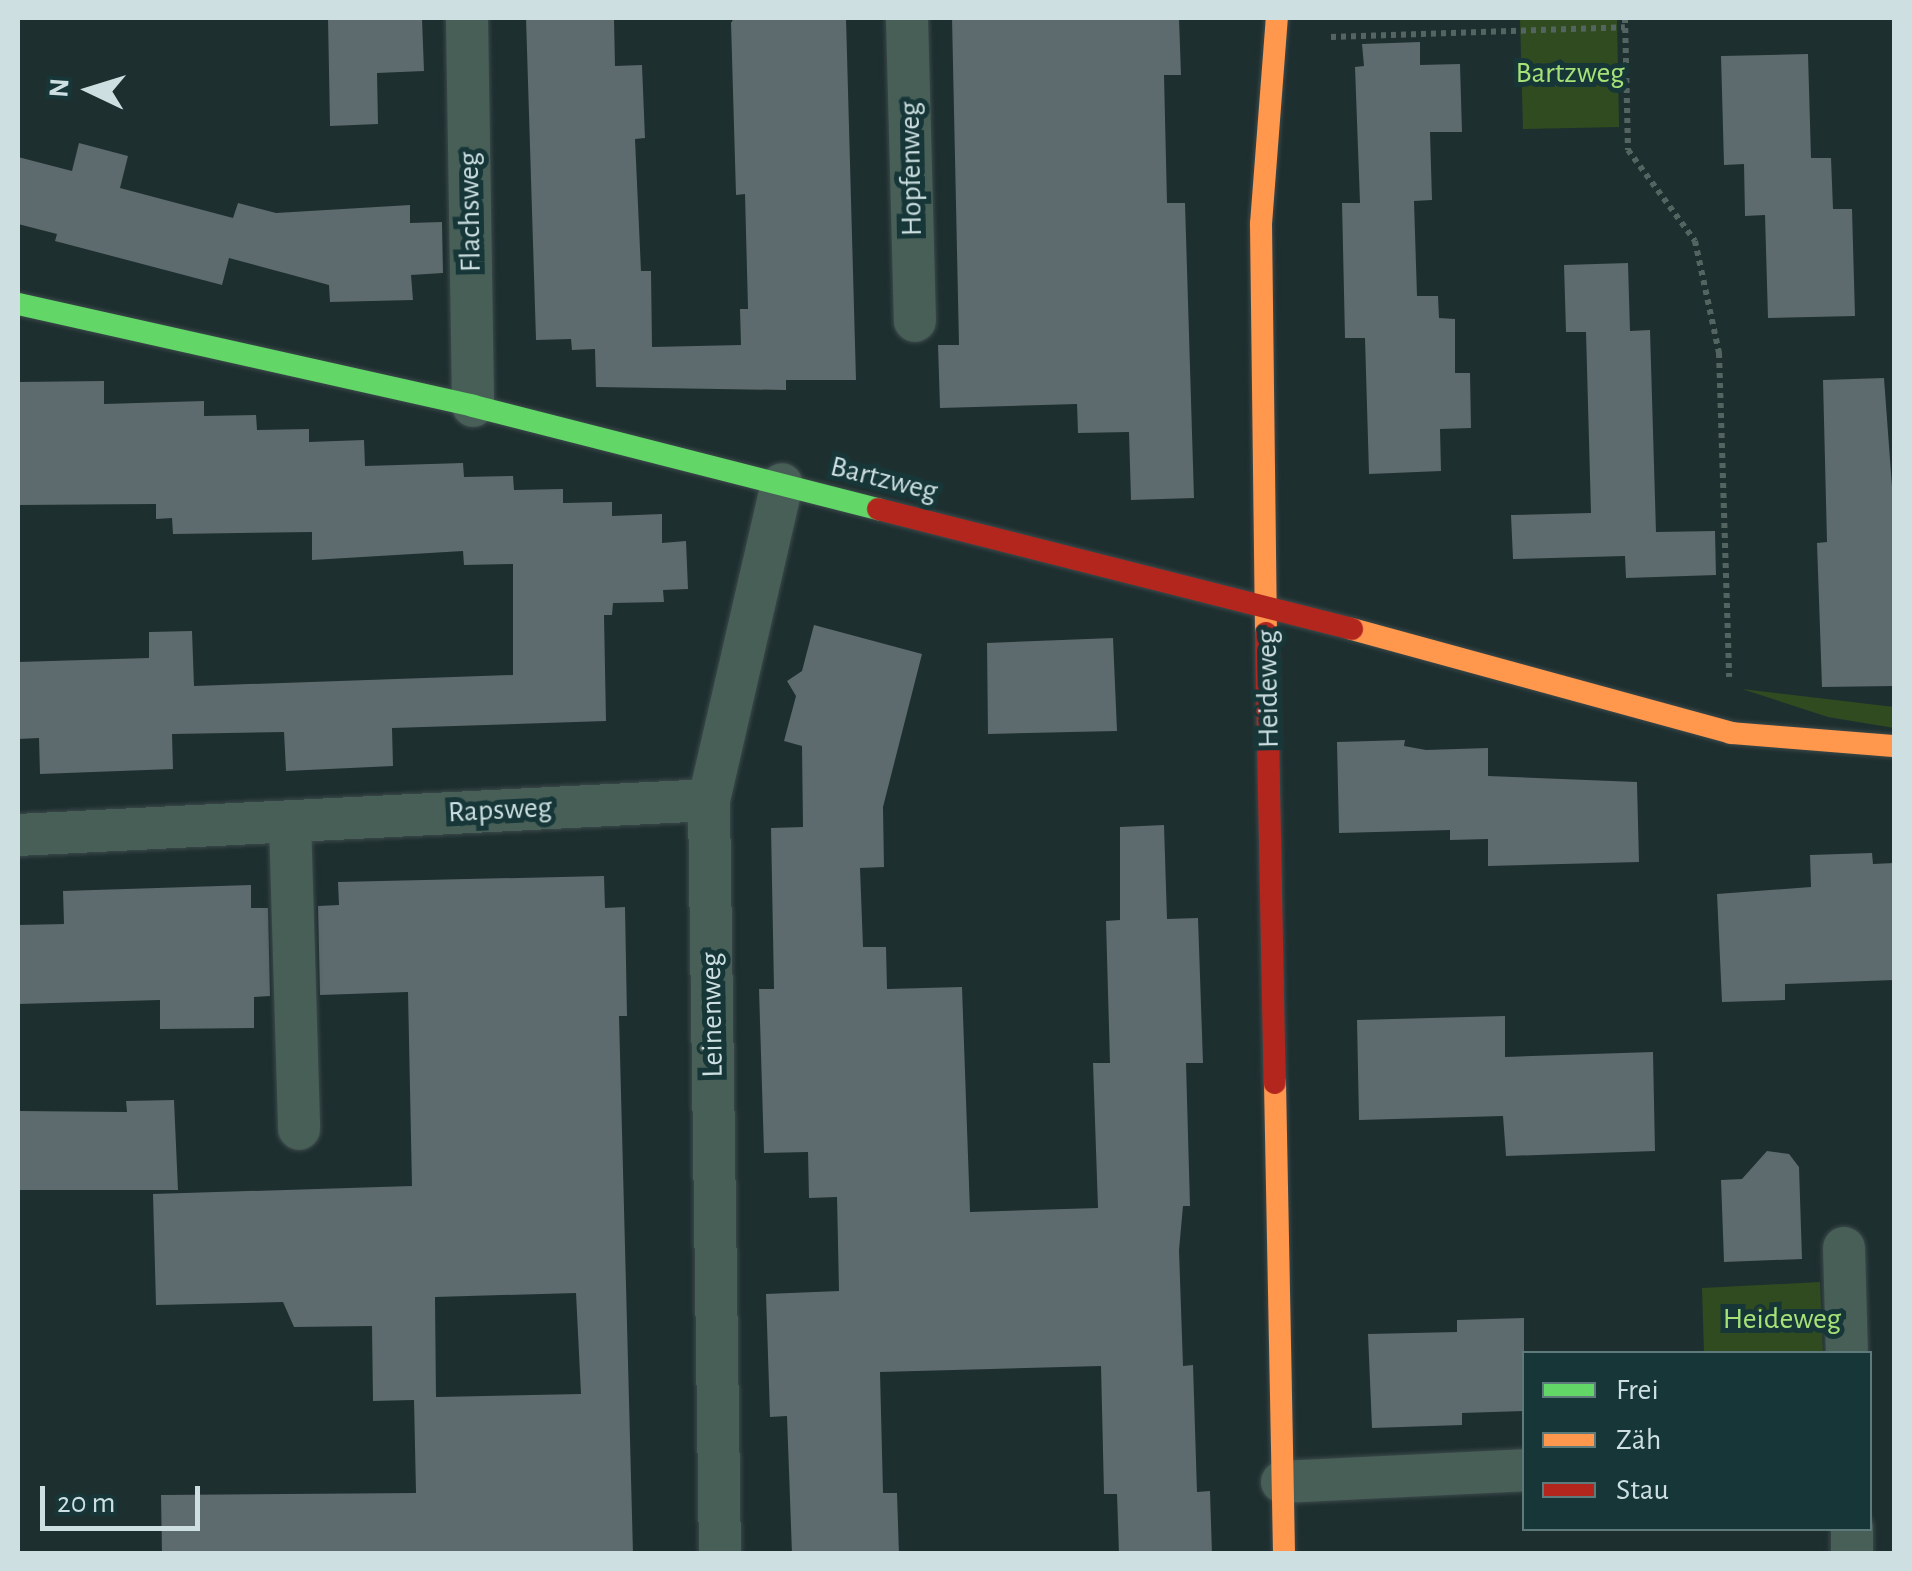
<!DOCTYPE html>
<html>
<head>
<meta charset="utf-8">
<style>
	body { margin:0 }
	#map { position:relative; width:1912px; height:1571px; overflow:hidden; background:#1e2f30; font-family:"Alegreya Sans",sans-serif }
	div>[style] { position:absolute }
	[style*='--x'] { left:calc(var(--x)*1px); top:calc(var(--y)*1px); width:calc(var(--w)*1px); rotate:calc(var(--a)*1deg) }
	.green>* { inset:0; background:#314b20 }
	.building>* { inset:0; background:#5d6a6e }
	.path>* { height:6px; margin-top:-3px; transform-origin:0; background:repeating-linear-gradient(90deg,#546561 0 5px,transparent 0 10px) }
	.roads { filter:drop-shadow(0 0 2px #3c494a) drop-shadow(0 0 2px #3c494a) }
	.street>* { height:42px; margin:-21px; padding:0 21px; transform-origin:21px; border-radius:21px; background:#485f57 }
	.fast>* { height:22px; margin:-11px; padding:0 11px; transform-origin:11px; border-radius:11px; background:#63d668 }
	.slow>* { height:22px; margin:-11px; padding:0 11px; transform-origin:11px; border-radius:11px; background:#ff974d }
	.jam>* { height:22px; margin:-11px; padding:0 11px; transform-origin:11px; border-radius:11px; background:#b3261e }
	span { translate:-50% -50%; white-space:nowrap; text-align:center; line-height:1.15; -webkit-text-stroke:10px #163638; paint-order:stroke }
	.park-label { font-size:30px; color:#a6e277 }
	.street-label { font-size:30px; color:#cddfe0 }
	.frame { position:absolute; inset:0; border:20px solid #cddfe0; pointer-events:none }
	.legend { position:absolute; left:1522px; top:1351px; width:350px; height:180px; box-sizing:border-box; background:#163638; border:2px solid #5f7a7b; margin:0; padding:12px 18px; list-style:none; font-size:30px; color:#cddfe0 }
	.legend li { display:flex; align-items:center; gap:20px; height:50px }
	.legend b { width:50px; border:2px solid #5f7a7b }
	.north { position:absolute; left:40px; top:40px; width:100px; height:100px; -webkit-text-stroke:8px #163638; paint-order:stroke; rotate:274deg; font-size:28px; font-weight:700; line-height:40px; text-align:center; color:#cddfe0 }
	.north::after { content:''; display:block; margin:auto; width:35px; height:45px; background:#cddfe0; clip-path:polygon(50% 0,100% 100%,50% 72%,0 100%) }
	.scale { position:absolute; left:40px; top:1486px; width:160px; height:45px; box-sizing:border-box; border:5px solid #cddfe0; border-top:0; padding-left:12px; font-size:30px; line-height:35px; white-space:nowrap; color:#cddfe0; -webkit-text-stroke:8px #163638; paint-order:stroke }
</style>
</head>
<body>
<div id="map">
	<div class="green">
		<i style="clip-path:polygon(1520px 18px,1617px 18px,1619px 127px,1523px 129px)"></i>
		<i style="clip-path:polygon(1742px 689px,1894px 707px,1894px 728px,1828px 717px)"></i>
		<i style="clip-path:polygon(1820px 1282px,1823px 1353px,1704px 1353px,1702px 1288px)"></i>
	</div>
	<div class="building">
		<i style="clip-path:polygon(328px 18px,422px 18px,424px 71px,377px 73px,378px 124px,330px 126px)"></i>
		<i style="clip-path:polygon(526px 18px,614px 18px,615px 66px,642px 65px,645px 138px,635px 139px,641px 271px,651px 271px,652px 347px,741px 345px,740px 309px,748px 309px,745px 194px,736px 195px,731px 23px,734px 18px,846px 18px,856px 380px,786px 380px,786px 390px,596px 387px,595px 349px,572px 350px,571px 339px,536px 340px)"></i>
		<i style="clip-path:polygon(952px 18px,1179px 18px,1181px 75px,1164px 75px,1167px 203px,1185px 203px,1194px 498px,1131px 500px,1129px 432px,1078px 433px,1077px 404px,940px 408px,938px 345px,959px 345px)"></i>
		<i style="clip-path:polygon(1420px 42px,1420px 65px,1460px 64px,1462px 132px,1430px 132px,1432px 200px,1414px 201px,1417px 296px,1438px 296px,1439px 318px,1455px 319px,1455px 373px,1470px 373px,1471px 428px,1440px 429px,1441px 471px,1369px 474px,1365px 338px,1345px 338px,1342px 203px,1360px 203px,1355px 67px,1364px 66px,1362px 44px)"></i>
		<i style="clip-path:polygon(1808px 54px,1811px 158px,1831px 158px,1833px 209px,1852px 209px,1855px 316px,1768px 318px,1765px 215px,1745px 216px,1744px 164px,1724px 165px,1721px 56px)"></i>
		<i style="clip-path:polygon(79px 143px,128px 156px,120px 188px,233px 218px,238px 203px,276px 213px,410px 205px,410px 223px,442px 222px,443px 273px,411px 275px,413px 300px,330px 302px,329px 285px,229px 258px,222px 285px,55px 241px,57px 234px,18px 224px,18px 157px,72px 171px)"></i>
		<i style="clip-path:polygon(1628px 263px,1630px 331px,1650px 330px,1656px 532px,1715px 531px,1716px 575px,1626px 578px,1625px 556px,1513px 559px,1511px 515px,1591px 513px,1586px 332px,1566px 332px,1564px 265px)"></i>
		<i style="clip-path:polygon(1884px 378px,1894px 514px,1894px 686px,1822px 687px,1817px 543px,1827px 542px,1823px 380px)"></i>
		<i style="clip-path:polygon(104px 381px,104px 404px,204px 401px,204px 416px,256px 415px,257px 430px,309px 429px,309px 442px,364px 440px,365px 466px,463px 463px,464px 477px,513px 476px,514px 490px,563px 489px,563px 503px,612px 502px,612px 516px,662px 514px,662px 543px,686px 541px,688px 589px,663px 590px,664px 602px,613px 603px,612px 615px,604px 615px,606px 721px,392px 728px,393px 766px,286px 771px,284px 732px,172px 734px,173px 769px,40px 774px,39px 738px,18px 739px,18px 662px,149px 658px,149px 632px,192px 631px,194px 686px,513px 675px,513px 564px,464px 565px,463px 551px,312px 560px,312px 532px,173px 534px,172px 518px,156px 519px,156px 504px,18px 505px,18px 382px)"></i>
		<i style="clip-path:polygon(814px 625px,922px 654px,883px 807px,884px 867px,860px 868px,863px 947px,886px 947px,887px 989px,962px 987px,970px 1212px,1098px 1208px,1093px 1063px,1110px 1063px,1106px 921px,1120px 920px,1120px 827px,1164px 825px,1167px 919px,1198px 918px,1203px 1063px,1186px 1063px,1190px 1206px,1183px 1206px,1179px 1250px,1183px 1366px,1193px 1365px,1197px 1492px,1210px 1491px,1212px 1554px,1119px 1554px,1117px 1494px,1104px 1494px,1101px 1366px,880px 1372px,883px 1493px,897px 1493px,899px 1554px,792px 1554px,787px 1416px,770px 1417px,766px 1294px,839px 1291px,837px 1197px,809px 1198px,808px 1152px,764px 1153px,759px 989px,774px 989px,771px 828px,803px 827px,802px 746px,784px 741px,796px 696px,787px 681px,802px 671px)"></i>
		<i style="clip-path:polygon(1113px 638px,1117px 731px,988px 734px,987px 643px)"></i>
		<i style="clip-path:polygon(1405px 740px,1404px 746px,1426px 750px,1488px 748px,1488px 776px,1637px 782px,1639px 862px,1488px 866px,1488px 839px,1450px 840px,1450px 830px,1339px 833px,1337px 742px)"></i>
		<i style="clip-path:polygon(1872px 853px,1873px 864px,1894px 863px,1894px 980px,1785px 984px,1785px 1000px,1722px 1002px,1717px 894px,1811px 887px,1810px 855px)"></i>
		<i style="clip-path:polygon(evenodd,604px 876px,605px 908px,625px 907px,627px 1016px,619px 1016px,633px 1554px,162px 1554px,161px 1495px,416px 1493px,414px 1400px,373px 1401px,372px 1326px,294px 1327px,283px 1302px,156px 1305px,153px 1194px,412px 1186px,408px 992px,320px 995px,318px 906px,339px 905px,338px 882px,604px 876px,576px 1293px,581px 1394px,436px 1397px,435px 1297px,576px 1293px)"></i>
		<i style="clip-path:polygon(251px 885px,251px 908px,268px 908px,270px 996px,254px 997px,254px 1028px,160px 1029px,160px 1000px,18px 1004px,18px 925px,64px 924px,63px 891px)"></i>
		<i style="clip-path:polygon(1505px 1016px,1505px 1057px,1653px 1052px,1655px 1151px,1506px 1156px,1503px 1116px,1359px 1120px,1357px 1020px)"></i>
		<i style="clip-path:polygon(174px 1100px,178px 1190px,18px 1190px,18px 1111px,127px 1112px,126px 1101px)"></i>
		<i style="clip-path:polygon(1767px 1151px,1789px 1154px,1799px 1167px,1802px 1259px,1724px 1262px,1721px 1180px,1742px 1179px)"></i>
		<i style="clip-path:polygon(1524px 1318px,1524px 1411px,1462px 1413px,1462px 1425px,1372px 1428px,1368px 1334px,1457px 1332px,1457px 1320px)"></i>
	</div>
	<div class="path">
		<i style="--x:1625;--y:18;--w:132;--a:88.7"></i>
		<i style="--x:1628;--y:150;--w:113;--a:53.6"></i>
		<i style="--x:1695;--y:241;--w:115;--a:77.9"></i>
		<i style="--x:1719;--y:353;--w:324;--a:88.2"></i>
		<i style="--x:1331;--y:37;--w:294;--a:-1.9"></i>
	</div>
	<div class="roads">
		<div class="street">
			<i style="--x:467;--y:18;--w:388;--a:89.1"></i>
			<i style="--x:907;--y:18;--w:303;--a:88.5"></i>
			<i style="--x:290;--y:821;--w:308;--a:88.3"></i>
			<i style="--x:18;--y:835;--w:692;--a:-2.9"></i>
			<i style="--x:1844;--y:1248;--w:106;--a:88.4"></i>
			<i style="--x:1282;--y:1482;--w:242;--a:-2.8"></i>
			<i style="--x:1852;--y:1528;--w:26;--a:90"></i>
			<i style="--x:720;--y:1554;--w:754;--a:-90.84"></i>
			<i style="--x:709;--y:800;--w:324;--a:-77"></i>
		</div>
		<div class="fast">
			<i style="--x:18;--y:304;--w:466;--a:12.6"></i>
			<i style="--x:473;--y:406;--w:418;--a:14.3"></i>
		</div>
		<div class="slow">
			<i style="--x:1352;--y:629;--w:393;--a:15.3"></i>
			<i style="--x:1731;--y:733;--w:164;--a:4.6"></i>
			<i style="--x:1266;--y:633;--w:409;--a:-90.7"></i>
			<i style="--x:1261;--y:224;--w:207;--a:-85.6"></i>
			<i style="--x:1275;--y:1083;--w:471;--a:88.9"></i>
		</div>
		<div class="jam">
			<i style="--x:878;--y:509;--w:489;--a:14.2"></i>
			<i style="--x:1266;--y:633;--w:450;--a:88.9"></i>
		</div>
	</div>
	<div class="park-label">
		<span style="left:1570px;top:73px">Bartzweg</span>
		<span style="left:1782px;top:1319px">Heideweg</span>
	</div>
	<div class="street-label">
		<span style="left:911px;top:169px;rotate:-91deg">Hopfenweg</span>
		<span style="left:470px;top:212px;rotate:-91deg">Flachsweg</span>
		<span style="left:884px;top:479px;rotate:14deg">Bartzweg</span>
		<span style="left:1268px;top:689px;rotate:-91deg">Heideweg</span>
		<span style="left:500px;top:810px;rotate:-3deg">Rapsweg</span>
		<span style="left:712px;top:1015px;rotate:-91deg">Leinenweg</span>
	</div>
	<div class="frame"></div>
	<ul class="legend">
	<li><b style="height:12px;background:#63d668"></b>Frei</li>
	<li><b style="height:12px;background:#ff974d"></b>Zäh</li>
	<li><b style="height:12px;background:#b3261e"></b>Stau</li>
	</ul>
	<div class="north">N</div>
	<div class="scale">20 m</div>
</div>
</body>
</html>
